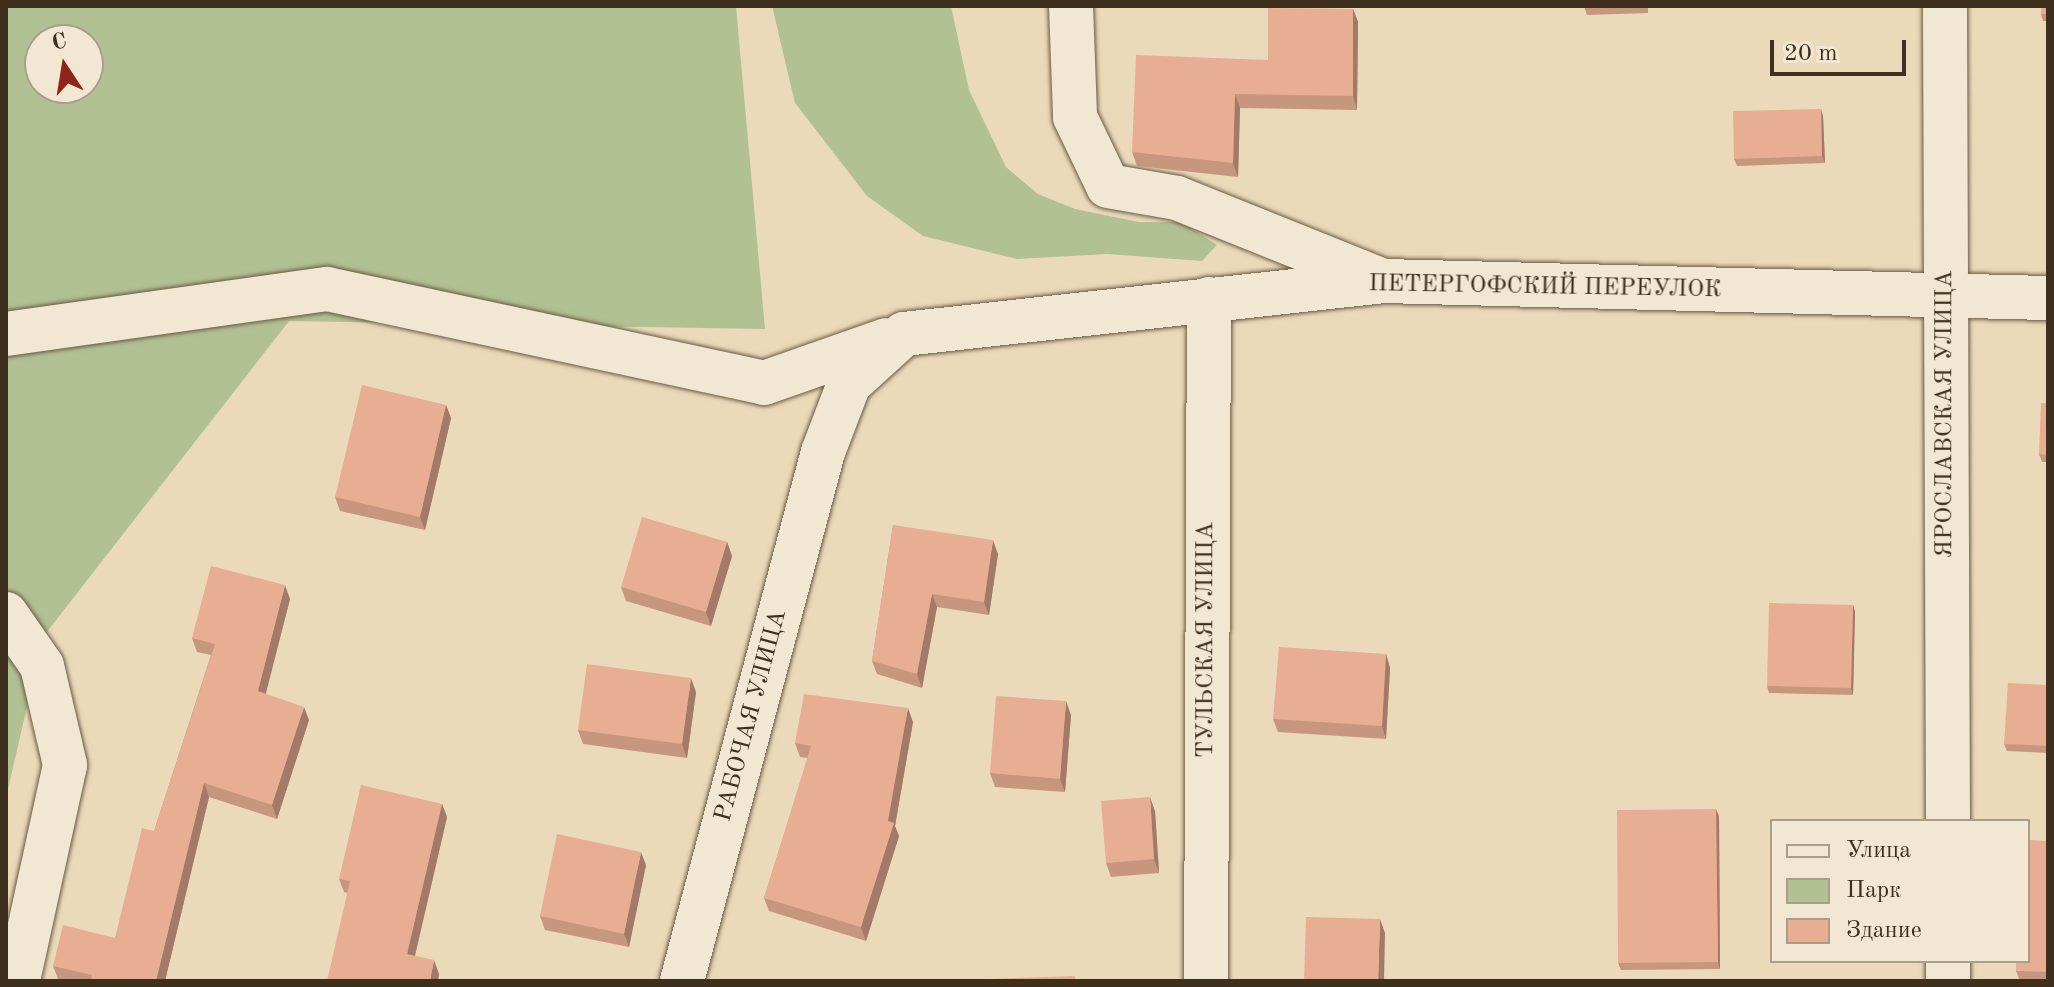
<!DOCTYPE html>
<html>
<head>
<meta charset="utf-8">
<style>
	body { margin:0 }
	#map { position:relative; width:2054px; height:987px; overflow:hidden; background:#ebdaba; font-family:"Old Standard TT",serif }
	div>[style] { position:absolute }
	[style*='--x'] { left:calc(var(--x)*1px); top:calc(var(--y)*1px); width:calc(var(--w)*1px); rotate:calc(var(--a)*1deg) }
	.green>* { inset:0; background:#b2c194 }
	.roads { filter:drop-shadow(0 0 2px #695a44) drop-shadow(0 0 2px #695a44) }
	.minor>* { height:44px; margin:-22px; padding:0 22px; transform-origin:22px; border-radius:22px; background:#f2e7d2 }
	.wall>* { inset:0; background:#c7967e }
	.shaded-wall>* { inset:0; background:#a27a67 }
	.building>* { inset:0; background:#e7ae93 }
	span { translate:-50% -50%; white-space:nowrap; text-align:center; line-height:1.15; -webkit-text-stroke:6px #f2e7d2; paint-order:stroke }
	.street-label { font-size:24px; color:#3e301c }
	.frame { position:absolute; inset:0; border:8px solid #3e301c; pointer-events:none }
	.legend { position:absolute; left:1770px; top:819px; width:260px; height:144px; box-sizing:border-box; background:#f2e7d2; border:2px solid #aa9e89; margin:0; padding:10px 14px; list-style:none; font-size:24px; color:#3e301c }
	.legend li { display:flex; align-items:center; gap:16px; height:40px }
	.legend b { width:40px; border:2px solid #aa9e89 }
	.north { position:absolute; left:24px; top:24px; width:80px; height:80px; box-sizing:border-box; background:#f2e7d2; border:2px solid #aa9e89; border-radius:50%; rotate:348deg; font-size:22px; font-weight:700; line-height:32px; text-align:center; color:#3e301c }
	.north::after { content:''; display:block; margin:auto; width:28px; height:36px; background:#8f2418; clip-path:polygon(50% 0,100% 100%,50% 72%,0 100%) }
	.scale { position:absolute; left:1770px; top:40px; width:136px; height:36px; box-sizing:border-box; border:4px solid #3e301c; border-top:0; padding-left:10px; font-size:24px; line-height:28px; white-space:nowrap; color:#3e301c; -webkit-text-stroke:6px #f2e7d2; paint-order:stroke }
</style>
</head>
<body>
<div id="map">
	<div class="green">
		<i style="clip-path:polygon(evenodd,6px 6px,736px 6px,765px 329px,289px 321px,43px 637px,6px 798px,6px 6px,40px 40px,88px 40px,88px 88px,40px 88px,40px 40px)"></i>
		<i style="clip-path:polygon(772px 6px,951px 6px,969px 90px,1006px 167px,1038px 194px,1075px 209px,1139px 222px,1181px 222px,1217px 245px,1202px 261px,1107px 254px,1017px 259px,923px 236px,867px 196px,795px 103px)"></i>
	</div>
	<div class="roads">
		<div class="minor">
			<i style="--x:1071;--y:6;--w:111;--a:87.9"></i>
			<i style="--x:1075;--y:117;--w:76;--a:64.4"></i>
			<i style="--x:1108;--y:186;--w:70;--a:9.9"></i>
			<i style="--x:1177;--y:198;--w:217;--a:21.9"></i>
			<i style="--x:1945;--y:6;--w:815;--a:89.79"></i>
			<i style="--x:6;--y:334;--w:324;--a:-8"></i>
			<i style="--x:327;--y:289;--w:447;--a:12.1"></i>
			<i style="--x:764;--y:383;--w:129;--a:-19.4"></i>
			<i style="--x:6;--y:614;--w:63;--a:55.3"></i>
			<i style="--x:42;--y:666;--w:102;--a:76.9"></i>
			<i style="--x:65;--y:765;--w:221;--a:102.3"></i>
			<i style="--x:1948;--y:961;--w:20;--a:90"></i>
			<i style="--x:682;--y:981;--w:547;--a:-75.08"></i>
			<i style="--x:823;--y:452;--w:73;--a:-69.1"></i>
			<i style="--x:849;--y:384;--w:74;--a:-42.3"></i>
			<i style="--x:904;--y:334;--w:483;--a:-6.3"></i>
			<i style="--x:1384;--y:281;--w:664;--a:1.47"></i>
			<i style="--x:1206;--y:981;--w:682;--a:-89.75"></i>
		</div>
	</div>
	<div class="wall">
		<i style="clip-path:polygon(1584px 6px,1648px 6px,1648px 13px,1587px 15px)"></i>
		<i style="clip-path:polygon(2048px 6px,2048px 21px,2043px 21px,2041px 14px)"></i>
		<i style="clip-path:polygon(1353px 9px,1358px 22px,1357px 110px,1240px 108px,1238px 177px,1137px 166px,1132px 152px,1268px 60px)"></i>
		<i style="clip-path:polygon(1823px 116px,1825px 163px,1737px 166px,1734px 159px)"></i>
		<i style="clip-path:polygon(2048px 403px,2048px 462px,2042px 462px,2039px 454px)"></i>
		<i style="clip-path:polygon(446px 405px,451px 418px,425px 530px,340px 511px,335px 497px)"></i>
		<i style="clip-path:polygon(893px 525px,998px 554px,989px 615px,937px 607px,922px 688px,877px 674px,872px 661px)"></i>
		<i style="clip-path:polygon(727px 542px,732px 556px,711px 626px,626px 601px,621px 587px)"></i>
		<i style="clip-path:polygon(290px 599px,265px 694px,309px 720px,277px 819px,209px 797px,165px 981px,64px 981px,58px 979px,53px 966px,115px 938px,154px 831px,211px 655px,197px 652px,192px 638px)"></i>
		<i style="clip-path:polygon(1853px 605px,1855px 612px,1853px 695px,1769px 693px,1767px 686px)"></i>
		<i style="clip-path:polygon(1386px 654px,1390px 668px,1386px 739px,1278px 732px,1273px 719px)"></i>
		<i style="clip-path:polygon(2048px 685px,2048px 753px,2007px 751px,2004px 744px)"></i>
		<i style="clip-path:polygon(696px 692px,687px 758px,583px 744px,578px 730px)"></i>
		<i style="clip-path:polygon(1071px 715px,1065px 792px,995px 787px,990px 773px)"></i>
		<i style="clip-path:polygon(913px 722px,895px 826px,899px 836px,866px 941px,769px 911px,764px 898px,808px 758px,800px 757px,795px 743px)"></i>
		<i style="clip-path:polygon(442px 804px,447px 817px,415px 956px,439px 974px,438px 981px,347px 893px,344px 892px,339px 879px)"></i>
		<i style="clip-path:polygon(1155px 811px,1159px 873px,1111px 877px,1106px 863px)"></i>
		<i style="clip-path:polygon(1719px 816px,1720px 969px,1621px 970px,1618px 963px)"></i>
		<i style="clip-path:polygon(2048px 841px,2048px 981px,2020px 981px,2016px 971px)"></i>
		<i style="clip-path:polygon(646px 865px,629px 947px,545px 930px,540px 916px)"></i>
	</div>
	<div class="shaded-wall">
		<i style="clip-path:polygon(1353px 9px,1358px 22px,1357px 110px,1353px 96px)"></i>
		<i style="clip-path:polygon(1235px 94px,1240px 108px,1238px 177px,1233px 163px)"></i>
		<i style="clip-path:polygon(1821px 109px,1823px 116px,1825px 163px,1822px 156px)"></i>
		<i style="clip-path:polygon(446px 405px,451px 418px,425px 530px,420px 517px)"></i>
		<i style="clip-path:polygon(993px 540px,998px 554px,989px 615px,984px 602px)"></i>
		<i style="clip-path:polygon(727px 542px,732px 556px,711px 626px,706px 612px)"></i>
		<i style="clip-path:polygon(285px 585px,290px 599px,263px 705px,258px 691px)"></i>
		<i style="clip-path:polygon(932px 594px,937px 607px,922px 688px,917px 674px)"></i>
		<i style="clip-path:polygon(1853px 605px,1855px 612px,1853px 695px,1851px 688px)"></i>
		<i style="clip-path:polygon(1386px 654px,1390px 668px,1386px 739px,1382px 726px)"></i>
		<i style="clip-path:polygon(691px 678px,696px 692px,687px 758px,682px 744px)"></i>
		<i style="clip-path:polygon(1066px 701px,1071px 715px,1065px 792px,1060px 779px)"></i>
		<i style="clip-path:polygon(304px 707px,309px 720px,277px 819px,272px 805px)"></i>
		<i style="clip-path:polygon(908px 708px,913px 722px,895px 826px,899px 836px,866px 941px,861px 927px)"></i>
		<i style="clip-path:polygon(204px 783px,209px 797px,165px 981px,156px 981px)"></i>
		<i style="clip-path:polygon(1150px 797px,1155px 811px,1159px 873px,1154px 859px)"></i>
		<i style="clip-path:polygon(442px 804px,447px 817px,412px 968px,407px 954px)"></i>
		<i style="clip-path:polygon(1716px 809px,1719px 816px,1720px 969px,1718px 962px)"></i>
		<i style="clip-path:polygon(641px 852px,646px 865px,629px 947px,624px 934px)"></i>
		<i style="clip-path:polygon(1380px 919px,1385px 933px,1384px 981px,1378px 981px)"></i>
		<i style="clip-path:polygon(434px 960px,439px 974px,438px 981px,430px 981px)"></i>
	</div>
	<div class="building">
		<i style="clip-path:polygon(1584px 6px,1640px 6px,1584px 7px)"></i>
		<i style="clip-path:polygon(2041px 6px,2048px 6px,2048px 14px,2041px 14px)"></i>
		<i style="clip-path:polygon(1268px 8px,1353px 9px,1353px 96px,1235px 94px,1233px 163px,1132px 152px,1136px 55px,1268px 60px)"></i>
		<i style="clip-path:polygon(1821px 109px,1822px 156px,1734px 159px,1733px 111px)"></i>
		<i style="clip-path:polygon(362px 385px,446px 405px,420px 517px,335px 497px)"></i>
		<i style="clip-path:polygon(2041px 403px,2048px 403px,2048px 455px,2039px 454px)"></i>
		<i style="clip-path:polygon(642px 517px,727px 542px,706px 612px,621px 587px)"></i>
		<i style="clip-path:polygon(893px 525px,993px 540px,984px 602px,932px 594px,917px 674px,872px 661px)"></i>
		<i style="clip-path:polygon(211px 566px,285px 585px,258px 691px,304px 707px,272px 805px,204px 783px,156px 981px,91px 981px,92px 975px,53px 966px,63px 925px,115px 938px,142px 828px,154px 831px,215px 644px,192px 638px)"></i>
		<i style="clip-path:polygon(1769px 603px,1853px 605px,1851px 688px,1767px 686px)"></i>
		<i style="clip-path:polygon(1279px 647px,1386px 654px,1382px 726px,1273px 719px)"></i>
		<i style="clip-path:polygon(587px 664px,691px 678px,682px 744px,578px 730px)"></i>
		<i style="clip-path:polygon(2008px 683px,2048px 685px,2048px 746px,2004px 744px)"></i>
		<i style="clip-path:polygon(804px 694px,908px 708px,888px 821px,894px 823px,861px 927px,764px 898px,811px 746px,795px 743px)"></i>
		<i style="clip-path:polygon(996px 696px,1066px 701px,1060px 779px,990px 773px)"></i>
		<i style="clip-path:polygon(361px 785px,442px 804px,407px 954px,434px 960px,430px 981px,327px 981px,350px 881px,339px 879px)"></i>
		<i style="clip-path:polygon(1150px 797px,1154px 859px,1106px 863px,1101px 801px)"></i>
		<i style="clip-path:polygon(1716px 809px,1718px 962px,1618px 963px,1617px 810px)"></i>
		<i style="clip-path:polygon(557px 834px,641px 852px,624px 934px,540px 916px)"></i>
		<i style="clip-path:polygon(2028px 840px,2048px 841px,2048px 972px,2016px 971px,2016px 961px,2028px 961px)"></i>
		<i style="clip-path:polygon(1306px 917px,1380px 919px,1378px 981px,1304px 981px)"></i>
		<i style="clip-path:polygon(1075px 976px,1075px 981px,954px 981px,954px 980px)"></i>
	</div>
	<div class="street-label">
		<span style="left:1545px;top:288px;rotate:1deg">ПЕТЕРГОФСКИЙ ПЕРЕУЛОК</span>
		<span style="left:1946px;top:414px;rotate:-90deg">ЯРОСЛАВСКАЯ УЛИЦА</span>
		<span style="left:1207px;top:640px;rotate:-90deg">ТУЛЬСКАЯ УЛИЦА</span>
		<span style="left:752px;top:716px;rotate:-75deg">РАБОЧАЯ УЛИЦА</span>
	</div>
	<div class="frame"></div>
	<ul class="legend">
	<li><b style="height:10px;background:#f2e7d2"></b>Улица</li>
	<li><b style="height:22px;background:#b2c194"></b>Парк</li>
	<li><b style="height:22px;background:#e7ae93"></b>Здание</li>
	</ul>
	<div class="north">С</div>
	<div class="scale">20 m</div>
</div>
</body>
</html>
